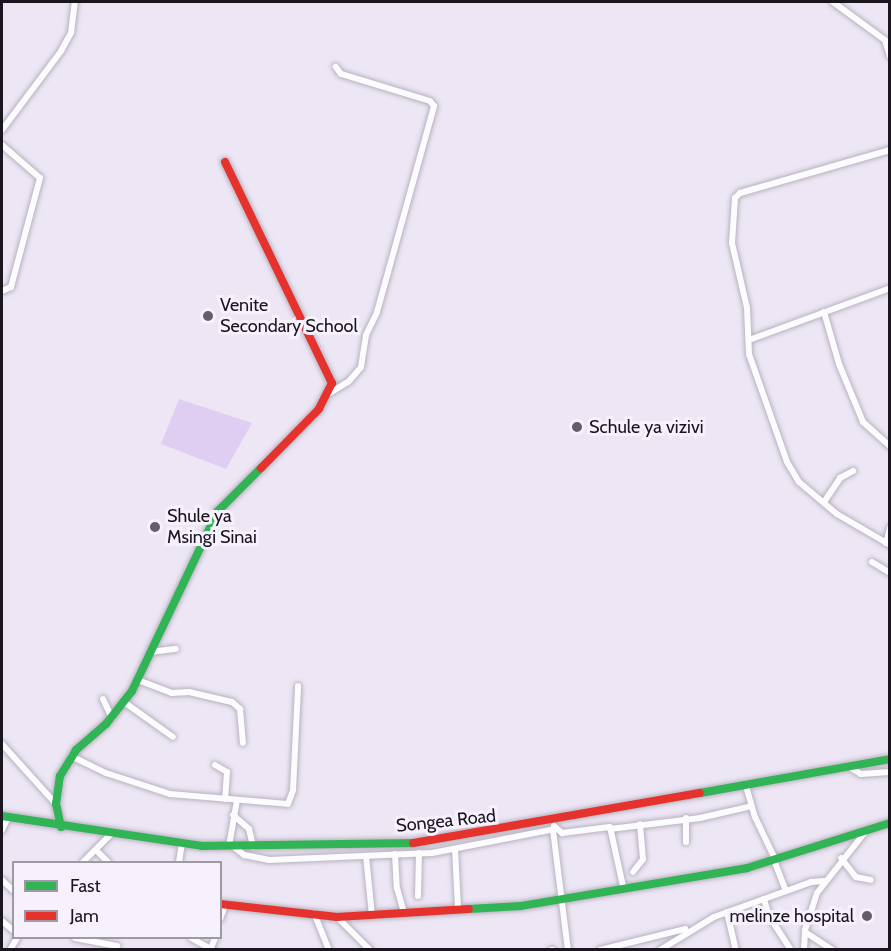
<!DOCTYPE html>
<html>
<head>
<meta charset="utf-8">
<style>
	body { margin:0 }
	#map { position:relative; width:891px; height:951px; overflow:hidden; background:#ede6f5; font-family:Cabin,sans-serif }
	div>[style] { position:absolute }
	[style*='--x'] { left:calc(var(--x)*1px); top:calc(var(--y)*1px); width:calc(var(--w)*1px); rotate:calc(var(--a)*1deg) }
	.green>* { inset:0; background:#dfcef2 }
	.roads { filter:drop-shadow(0 0 2px #b8b2be) drop-shadow(0 0 2px #b8b2be) }
	.street>* { height:6px; margin:-3px; padding:0 3px; transform-origin:3px; border-radius:3px; background:#fcfbfe }
	.fast>* { height:8px; margin:-4px; padding:0 4px; transform-origin:4px; border-radius:4px; background:#30b455 }
	.jam>* { height:8px; margin:-4px; padding:0 4px; transform-origin:4px; border-radius:4px; background:#e5322d }
	.dots>* { width:16px; height:16px; translate:-50% -50%; box-sizing:border-box; border:3px solid #f6f1fc; border-radius:50% }
	span { translate:-50% -50%; white-space:nowrap; text-align:center; line-height:1.15; -webkit-text-stroke:6px #f6f1fc; paint-order:stroke }
	.poi-label { font-size:18px; color:#1a151f }
	.left { translate:0 -50%; text-align:left }
	.right { translate:-100% -50%; text-align:right }
	.street-label { font-size:18px; color:#1a151f }
	.frame { position:absolute; inset:0; border:3px solid #1a151f; pointer-events:none }
	.legend { position:absolute; left:12px; top:861px; width:210px; height:78px; box-sizing:border-box; background:#f6f1fc; border:2px solid #9e99a4; margin:0; padding:8px 10px; list-style:none; font-size:18px; color:#1a151f }
	.legend li { display:flex; align-items:center; gap:12px; height:30px }
	.legend b { width:30px; border:2px solid #9e99a4 }
</style>
</head>
<body>
<div id="map">
	<div class="green">
		<i style="clip-path:polygon(179px 399px,252px 423px,226px 469px,161px 444px)"></i>
	</div>
	<div class="roads">
		<div class="street">
			<i style="--x:833;--y:2;--w:64;--a:36.2"></i>
			<i style="--x:885;--y:40;--w:17;--a:73"></i>
			<i style="--x:2;--y:130;--w:99;--a:-53.2"></i>
			<i style="--x:61;--y:51;--w:21;--a:-61"></i>
			<i style="--x:71;--y:33;--w:31;--a:-83"></i>
			<i style="--x:2;--y:145;--w:50;--a:41"></i>
			<i style="--x:40;--y:178;--w:113;--a:104.9"></i>
			<i style="--x:11;--y:287;--w:10;--a:156"></i>
			<i style="--x:890;--y:150;--w:156;--a:164"></i>
			<i style="--x:740;--y:193;--w:7;--a:135"></i>
			<i style="--x:735;--y:198;--w:45;--a:93.8"></i>
			<i style="--x:732;--y:243;--w:67;--a:77"></i>
			<i style="--x:747;--y:308;--w:46;--a:87.5"></i>
			<i style="--x:749;--y:354;--w:114;--a:70.6"></i>
			<i style="--x:787;--y:462;--w:23;--a:59"></i>
			<i style="--x:799;--y:482;--w:50;--a:40.1"></i>
			<i style="--x:837;--y:514;--w:61;--a:30.3"></i>
			<i style="--x:824;--y:312;--w:54;--a:73.9"></i>
			<i style="--x:839;--y:364;--w:63;--a:67.5"></i>
			<i style="--x:863;--y:422;--w:36;--a:42"></i>
			<i style="--x:749;--y:340;--w:150;--a:-20.2"></i>
			<i style="--x:330;--y:393;--w:22;--a:-32"></i>
			<i style="--x:349;--y:381;--w:18;--a:-49"></i>
			<i style="--x:361;--y:367;--w:32;--a:-81"></i>
			<i style="--x:366;--y:335;--w:25;--a:-64"></i>
			<i style="--x:377;--y:312;--w:214;--a:-74.5"></i>
			<i style="--x:434;--y:106;--w:6;--a:-129"></i>
			<i style="--x:430;--y:101;--w:93;--a:-163.1"></i>
			<i style="--x:341;--y:74;--w:9;--a:-126"></i>
			<i style="--x:824;--y:502;--w:29;--a:-56"></i>
			<i style="--x:840;--y:478;--w:15;--a:-28"></i>
			<i style="--x:886;--y:543;--w:16;--a:-75"></i>
			<i style="--x:872;--y:562;--w:21;--a:31"></i>
			<i style="--x:150;--y:652;--w:26;--a:-7"></i>
			<i style="--x:138;--y:680;--w:36;--a:21"></i>
			<i style="--x:172;--y:693;--w:17;--a:-3"></i>
			<i style="--x:189;--y:692;--w:44;--a:13.1"></i>
			<i style="--x:232;--y:702;--w:11;--a:41"></i>
			<i style="--x:240;--y:709;--w:34;--a:85"></i>
			<i style="--x:103;--y:699;--w:21;--a:65"></i>
			<i style="--x:124;--y:702;--w:60;--a:35.5"></i>
			<i style="--x:2;--y:744;--w:81;--a:48"></i>
			<i style="--x:71;--y:756;--w:39;--a:26"></i>
			<i style="--x:106;--y:773;--w:67;--a:18.2"></i>
			<i style="--x:170;--y:794;--w:118;--a:4.8"></i>
			<i style="--x:288;--y:804;--w:15;--a:-70"></i>
			<i style="--x:293;--y:790;--w:104;--a:-87.2"></i>
			<i style="--x:215;--y:765;--w:14;--a:30"></i>
			<i style="--x:227;--y:772;--w:27;--a:94"></i>
			<i style="--x:848;--y:766;--w:15;--a:32"></i>
			<i style="--x:861;--y:774;--w:29;--a:-4"></i>
			<i style="--x:746;--y:786;--w:32;--a:74"></i>
			<i style="--x:755;--y:817;--w:47;--a:64.5"></i>
			<i style="--x:233;--y:815;--w:21;--a:41"></i>
			<i style="--x:249;--y:829;--w:18;--a:77"></i>
			<i style="--x:554;--y:826;--w:11;--a:41"></i>
			<i style="--x:562;--y:833;--w:48;--a:-7.1"></i>
			<i style="--x:610;--y:827;--w:60;--a:77.6"></i>
			<i style="--x:610;--y:829;--w:91;--a:-7"></i>
			<i style="--x:700;--y:818;--w:53;--a:-13"></i>
			<i style="--x:2;--y:830;--w:14;--a:-65"></i>
			<i style="--x:553;--y:830;--w:121;--a:82.9"></i>
			<i style="--x:686;--y:842;--w:24;--a:-90"></i>
			<i style="--x:229;--y:846;--w:47;--a:-80.1"></i>
			<i style="--x:234;--y:847;--w:13;--a:39"></i>
			<i style="--x:244;--y:855;--w:25;--a:11"></i>
			<i style="--x:269;--y:860;--w:163;--a:-2.5"></i>
			<i style="--x:432;--y:853;--w:125;--a:-11"></i>
			<i style="--x:455;--y:849;--w:60;--a:87.1"></i>
			<i style="--x:96;--y:850;--w:17;--a:45"></i>
			<i style="--x:395;--y:854;--w:34;--a:87"></i>
			<i style="--x:397;--y:888;--w:26;--a:74"></i>
			<i style="--x:366;--y:856;--w:59;--a:84.2"></i>
			<i style="--x:841;--y:858;--w:24;--a:52"></i>
			<i style="--x:856;--y:877;--w:15;--a:11"></i>
			<i style="--x:774;--y:860;--w:33;--a:69"></i>
			<i style="--x:83;--y:862;--w:41;--a:-45"></i>
			<i style="--x:179;--y:862;--w:19;--a:-81"></i>
			<i style="--x:633;--y:872;--w:16;--a:-52"></i>
			<i style="--x:643;--y:859;--w:35;--a:-95"></i>
			<i style="--x:2;--y:880;--w:16;--a:43"></i>
			<i style="--x:418;--y:896;--w:43;--a:-88.7"></i>
			<i style="--x:764;--y:899;--w:18;--a:74"></i>
			<i style="--x:769;--y:916;--w:40;--a:57.1"></i>
			<i style="--x:727;--y:912;--w:39;--a:77"></i>
			<i style="--x:314;--y:913;--w:40;--a:68"></i>
			<i style="--x:337;--y:917;--w:47;--a:45"></i>
			<i style="--x:220;--y:919;--w:15;--a:-70"></i>
			<i style="--x:2;--y:921;--w:16;--a:40"></i>
			<i style="--x:805;--y:932;--w:33;--a:33"></i>
			<i style="--x:75;--y:938;--w:43;--a:10.8"></i>
			<i style="--x:191;--y:938;--w:25;--a:29"></i>
			<i style="--x:211;--y:948;--w:11;--a:-68"></i>
			<i style="--x:10;--y:950;--w:14;--a:-60"></i>
			<i style="--x:551;--y:950;--w:2;--a:0"></i>
			<i style="--x:600;--y:950;--w:88;--a:-13.9"></i>
			<i style="--x:660;--y:950;--w:63;--a:-31.4"></i>
			<i style="--x:714;--y:917;--w:103;--a:-19.8"></i>
			<i style="--x:811;--y:882;--w:13;--a:-4"></i>
			<i style="--x:804;--y:950;--w:20;--a:-87"></i>
			<i style="--x:805;--y:930;--w:39;--a:-72"></i>
			<i style="--x:817;--y:893;--w:79;--a:-51.7"></i>
		</div>
		<div class="fast">
			<i style="--x:700;--y:793;--w:193;--a:-10.1"></i>
			<i style="--x:2;--y:816;--w:202;--a:8.5"></i>
			<i style="--x:202;--y:846;--w:211;--a:-0.8"></i>
			<i style="--x:61;--y:827;--w:24;--a:-102"></i>
			<i style="--x:56;--y:804;--w:28;--a:-82"></i>
			<i style="--x:60;--y:776;--w:31;--a:-58"></i>
			<i style="--x:76;--y:750;--w:40;--a:-41"></i>
			<i style="--x:106;--y:724;--w:42;--a:-51.8"></i>
			<i style="--x:132;--y:691;--w:199;--a:-64.5"></i>
			<i style="--x:218;--y:511;--w:61;--a:-45"></i>
			<i style="--x:469;--y:909;--w:52;--a:-3.3"></i>
			<i style="--x:521;--y:906;--w:229;--a:-9.5"></i>
			<i style="--x:747;--y:868;--w:150;--a:-17.5"></i>
		</div>
		<div class="jam">
			<i style="--x:225;--y:162;--w:246;--a:64.2"></i>
			<i style="--x:332;--y:383;--w:29;--a:117"></i>
			<i style="--x:319;--y:409;--w:83;--a:134.5"></i>
			<i style="--x:413;--y:843;--w:291;--a:-9.9"></i>
			<i style="--x:220;--y:904;--w:118;--a:6.3"></i>
			<i style="--x:337;--y:917;--w:132;--a:-3.5"></i>
		</div>
	</div>
	<div class="dots">
		<i style="left:208px;top:316px;background:#645e6a"></i>
		<i style="left:577px;top:427px;background:#645e6a"></i>
		<i style="left:155px;top:527px;background:#645e6a"></i>
		<i style="left:867px;top:916px;background:#645e6a"></i>
	</div>
	<div class="poi-label">
		<span class="left" style="left:220px;top:316px">Venite<br>Secondary School</span>
		<span class="left" style="left:589px;top:427px">Schule ya vizivi</span>
		<span class="left" style="left:167px;top:527px">Shule ya<br>Msingi Sinai</span>
		<span class="right" style="left:854px;top:916px">melinze hospital</span>
	</div>
	<div class="street-label">
		<span style="left:446px;top:821px;rotate:-6deg">Songea Road</span>
	</div>
	<div class="frame"></div>
	<ul class="legend">
	<li><b style="height:8px;background:#30b455"></b>Fast</li>
	<li><b style="height:8px;background:#e5322d"></b>Jam</li>
	</ul>
</div>
</body>
</html>
